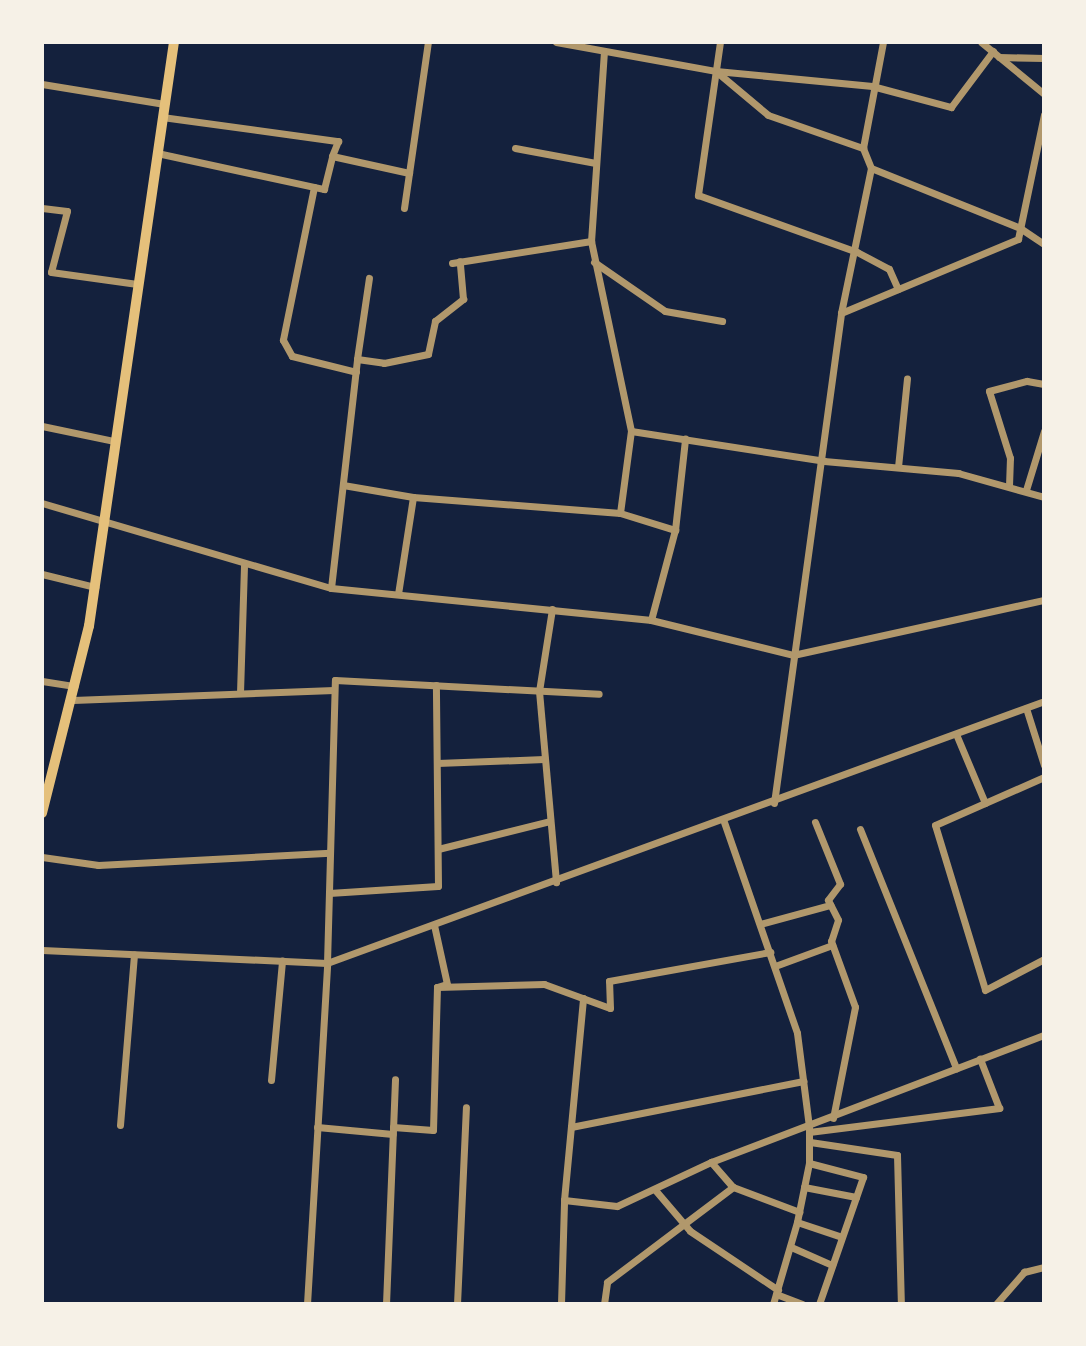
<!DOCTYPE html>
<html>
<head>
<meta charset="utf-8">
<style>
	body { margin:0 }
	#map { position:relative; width:1086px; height:1346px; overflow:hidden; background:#14213d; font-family:"Source Serif 4",serif }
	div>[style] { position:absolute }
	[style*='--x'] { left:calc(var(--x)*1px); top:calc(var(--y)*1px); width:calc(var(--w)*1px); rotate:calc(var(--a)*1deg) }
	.minor>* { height:7px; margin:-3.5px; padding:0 3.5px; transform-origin:3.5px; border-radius:3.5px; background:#b1986c }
	.secondary>* { height:10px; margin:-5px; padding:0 5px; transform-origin:5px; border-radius:5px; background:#e5c07b }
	span { translate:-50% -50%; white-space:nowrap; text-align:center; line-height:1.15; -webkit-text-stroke:6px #f6f1e7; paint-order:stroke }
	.frame { position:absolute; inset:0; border:44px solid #f6f1e7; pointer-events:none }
</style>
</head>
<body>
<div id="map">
	<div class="minor">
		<i style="--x:556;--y:42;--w:163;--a:10.3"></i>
		<i style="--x:716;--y:71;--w:157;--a:5.5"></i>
		<i style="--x:872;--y:86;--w:82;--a:14.9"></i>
		<i style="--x:951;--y:107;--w:70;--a:-53.1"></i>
		<i style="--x:720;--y:42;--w:155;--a:98.2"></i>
		<i style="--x:698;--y:195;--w:169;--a:19.7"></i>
		<i style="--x:857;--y:252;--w:36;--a:28"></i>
		<i style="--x:889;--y:269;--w:22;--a:66"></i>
		<i style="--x:981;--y:42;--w:82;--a:39.5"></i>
		<i style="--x:604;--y:51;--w:190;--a:93.9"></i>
		<i style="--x:591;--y:241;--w:194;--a:78.1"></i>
		<i style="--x:999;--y:57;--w:45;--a:1.3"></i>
		<i style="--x:718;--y:73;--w:65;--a:40"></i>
		<i style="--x:768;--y:115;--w:101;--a:19.2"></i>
		<i style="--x:42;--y:84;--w:124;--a:9.3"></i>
		<i style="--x:162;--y:117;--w:178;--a:7.8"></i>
		<i style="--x:338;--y:141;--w:16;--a:112"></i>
		<i style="--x:515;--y:148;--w:82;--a:10.5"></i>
		<i style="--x:157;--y:153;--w:171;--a:12.2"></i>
		<i style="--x:324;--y:189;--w:34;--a:-76"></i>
		<i style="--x:332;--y:156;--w:79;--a:12.4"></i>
		<i style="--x:871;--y:168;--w:161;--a:21.9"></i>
		<i style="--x:1020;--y:228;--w:29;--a:34"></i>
		<i style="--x:314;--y:187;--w:156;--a:101.5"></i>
		<i style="--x:283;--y:340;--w:18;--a:61"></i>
		<i style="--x:292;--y:356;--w:66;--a:14"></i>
		<i style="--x:42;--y:208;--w:25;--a:7"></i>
		<i style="--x:67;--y:211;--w:63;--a:104.7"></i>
		<i style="--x:51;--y:272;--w:87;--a:7.9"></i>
		<i style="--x:404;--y:208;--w:168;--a:-81.8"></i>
		<i style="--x:594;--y:262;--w:86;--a:34.6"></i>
		<i style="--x:665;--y:311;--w:58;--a:10"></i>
		<i style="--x:452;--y:263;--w:141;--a:-9"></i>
		<i style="--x:841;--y:313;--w:192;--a:-22.7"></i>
		<i style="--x:1018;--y:239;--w:127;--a:-78.2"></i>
		<i style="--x:357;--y:359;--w:82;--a:-81.6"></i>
		<i style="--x:42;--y:426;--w:74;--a:11.8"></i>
		<i style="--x:898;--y:467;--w:89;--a:-84.2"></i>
		<i style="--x:343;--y:485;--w:71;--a:9.7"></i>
		<i style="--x:413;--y:497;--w:208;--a:4.4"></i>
		<i style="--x:620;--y:513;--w:58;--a:17.2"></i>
		<i style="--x:1009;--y:486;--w:28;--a:-88"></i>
		<i style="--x:1010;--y:458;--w:70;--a:-107.4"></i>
		<i style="--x:989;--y:391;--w:39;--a:-15"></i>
		<i style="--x:1027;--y:381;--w:17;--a:10"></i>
		<i style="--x:1026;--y:490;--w:62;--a:-73"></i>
		<i style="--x:42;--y:503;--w:301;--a:16.4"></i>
		<i style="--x:331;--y:588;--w:322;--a:5.7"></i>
		<i style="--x:651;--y:620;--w:146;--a:13.8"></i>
		<i style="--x:793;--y:655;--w:257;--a:-12.4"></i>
		<i style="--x:620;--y:513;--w:83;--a:-82.4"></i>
		<i style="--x:631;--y:431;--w:195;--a:8.8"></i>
		<i style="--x:824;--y:461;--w:135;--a:5.1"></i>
		<i style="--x:958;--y:473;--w:89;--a:15.6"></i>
		<i style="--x:42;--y:574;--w:55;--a:13.8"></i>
		<i style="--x:331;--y:588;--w:230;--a:-83.5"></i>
		<i style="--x:357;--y:359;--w:27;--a:8"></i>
		<i style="--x:384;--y:363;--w:45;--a:-11.6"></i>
		<i style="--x:428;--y:354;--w:34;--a:-78"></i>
		<i style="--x:435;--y:321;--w:36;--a:-38"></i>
		<i style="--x:463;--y:299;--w:38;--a:-95"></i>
		<i style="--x:398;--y:594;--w:98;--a:-81.2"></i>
		<i style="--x:552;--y:609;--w:83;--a:99"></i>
		<i style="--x:539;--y:691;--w:192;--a:84.9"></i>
		<i style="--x:651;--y:620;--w:93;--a:-75.1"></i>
		<i style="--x:675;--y:530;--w:92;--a:-83.7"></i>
		<i style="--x:42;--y:681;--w:33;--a:9"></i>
		<i style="--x:240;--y:693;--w:130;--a:-88.2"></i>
		<i style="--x:73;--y:700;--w:261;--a:-2.2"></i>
		<i style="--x:1026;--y:708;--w:60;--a:72.5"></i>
		<i style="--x:956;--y:734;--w:75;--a:67.2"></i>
		<i style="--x:437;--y:763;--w:107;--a:-2.1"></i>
		<i style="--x:1044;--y:777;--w:119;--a:156.2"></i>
		<i style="--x:935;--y:825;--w:172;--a:73.1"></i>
		<i style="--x:985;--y:990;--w:67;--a:-27.7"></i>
		<i style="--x:774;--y:803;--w:495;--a:-82.2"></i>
		<i style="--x:841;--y:313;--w:148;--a:-78.3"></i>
		<i style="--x:871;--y:168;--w:22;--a:-112"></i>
		<i style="--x:863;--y:148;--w:108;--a:-79.3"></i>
		<i style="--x:724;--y:822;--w:223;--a:70.9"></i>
		<i style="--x:797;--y:1033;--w:95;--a:82.7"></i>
		<i style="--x:809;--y:1127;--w:36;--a:90"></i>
		<i style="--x:809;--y:1163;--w:60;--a:101.5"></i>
		<i style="--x:797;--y:1222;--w:85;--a:106.3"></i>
		<i style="--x:815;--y:822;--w:67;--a:68"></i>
		<i style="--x:840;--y:884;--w:20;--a:127"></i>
		<i style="--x:828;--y:900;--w:22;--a:63"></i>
		<i style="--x:838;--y:920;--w:22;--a:108"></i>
		<i style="--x:831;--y:941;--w:70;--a:70"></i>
		<i style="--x:855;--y:1007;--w:113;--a:101.2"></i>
		<i style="--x:860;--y:829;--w:258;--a:68.1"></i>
		<i style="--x:438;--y:849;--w:115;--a:-14"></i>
		<i style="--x:42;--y:857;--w:57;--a:8.1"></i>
		<i style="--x:98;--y:865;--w:232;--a:-3"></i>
		<i style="--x:329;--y:893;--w:109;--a:-3.7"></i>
		<i style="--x:438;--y:886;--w:201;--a:-90.6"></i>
		<i style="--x:760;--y:924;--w:73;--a:-15.2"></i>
		<i style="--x:42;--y:950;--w:285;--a:2.6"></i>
		<i style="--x:327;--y:963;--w:763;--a:-20.07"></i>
		<i style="--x:775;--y:966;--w:61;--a:-20.2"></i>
		<i style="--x:437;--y:987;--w:107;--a:-1.6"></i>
		<i style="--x:544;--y:984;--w:70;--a:20"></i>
		<i style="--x:610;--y:1008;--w:27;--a:-92"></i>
		<i style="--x:609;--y:981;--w:164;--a:-10.2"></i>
		<i style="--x:271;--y:1080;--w:120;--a:-84.7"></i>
		<i style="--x:120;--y:1125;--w:171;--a:-85.3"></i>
		<i style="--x:317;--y:1127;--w:76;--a:5.3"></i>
		<i style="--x:393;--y:1127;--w:40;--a:4.3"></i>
		<i style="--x:433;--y:1130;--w:143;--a:-88.4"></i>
		<i style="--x:437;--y:987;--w:10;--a:-17"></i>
		<i style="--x:447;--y:984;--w:60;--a:-102.4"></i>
		<i style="--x:571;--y:1127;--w:237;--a:-11.2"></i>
		<i style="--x:809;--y:1132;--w:192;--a:-7.2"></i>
		<i style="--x:999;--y:1108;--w:53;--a:-111.2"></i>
		<i style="--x:810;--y:1142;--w:88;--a:8.5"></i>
		<i style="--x:897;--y:1155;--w:149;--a:88.5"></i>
		<i style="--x:711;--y:1162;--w:33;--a:49"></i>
		<i style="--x:733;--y:1187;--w:71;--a:20.7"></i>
		<i style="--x:809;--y:1163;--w:56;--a:14.5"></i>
		<i style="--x:863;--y:1177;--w:134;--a:109.1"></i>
		<i style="--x:804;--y:1187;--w:53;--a:10.9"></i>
		<i style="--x:656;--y:1191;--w:52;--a:49.6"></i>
		<i style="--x:690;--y:1231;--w:106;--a:33.8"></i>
		<i style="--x:564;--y:1200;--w:53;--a:6.5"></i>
		<i style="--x:617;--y:1206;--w:104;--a:-25.1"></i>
		<i style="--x:711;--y:1162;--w:356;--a:-20.9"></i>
		<i style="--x:797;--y:1222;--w:47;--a:18.4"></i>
		<i style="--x:791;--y:1247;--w:45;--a:23.7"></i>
		<i style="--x:776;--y:1294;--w:28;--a:21"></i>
		<i style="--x:307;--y:1304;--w:342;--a:-86.6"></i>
		<i style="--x:327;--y:963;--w:283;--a:-88.4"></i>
		<i style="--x:335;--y:680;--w:264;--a:3"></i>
		<i style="--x:386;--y:1304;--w:225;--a:-87.7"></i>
		<i style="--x:457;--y:1304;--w:197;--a:-87.4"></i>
		<i style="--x:561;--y:1304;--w:104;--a:-88.3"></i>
		<i style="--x:564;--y:1200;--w:203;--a:-84.6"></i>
		<i style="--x:604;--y:1304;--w:22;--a:-82"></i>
		<i style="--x:607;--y:1282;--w:158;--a:-37"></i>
		<i style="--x:996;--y:1304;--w:43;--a:-48.8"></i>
		<i style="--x:1024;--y:1272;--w:21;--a:-14"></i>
	</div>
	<div class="secondary">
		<i style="--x:42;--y:813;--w:193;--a:-75.9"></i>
		<i style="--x:89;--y:626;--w:590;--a:-81.72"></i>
	</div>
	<div class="frame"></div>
</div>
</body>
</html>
